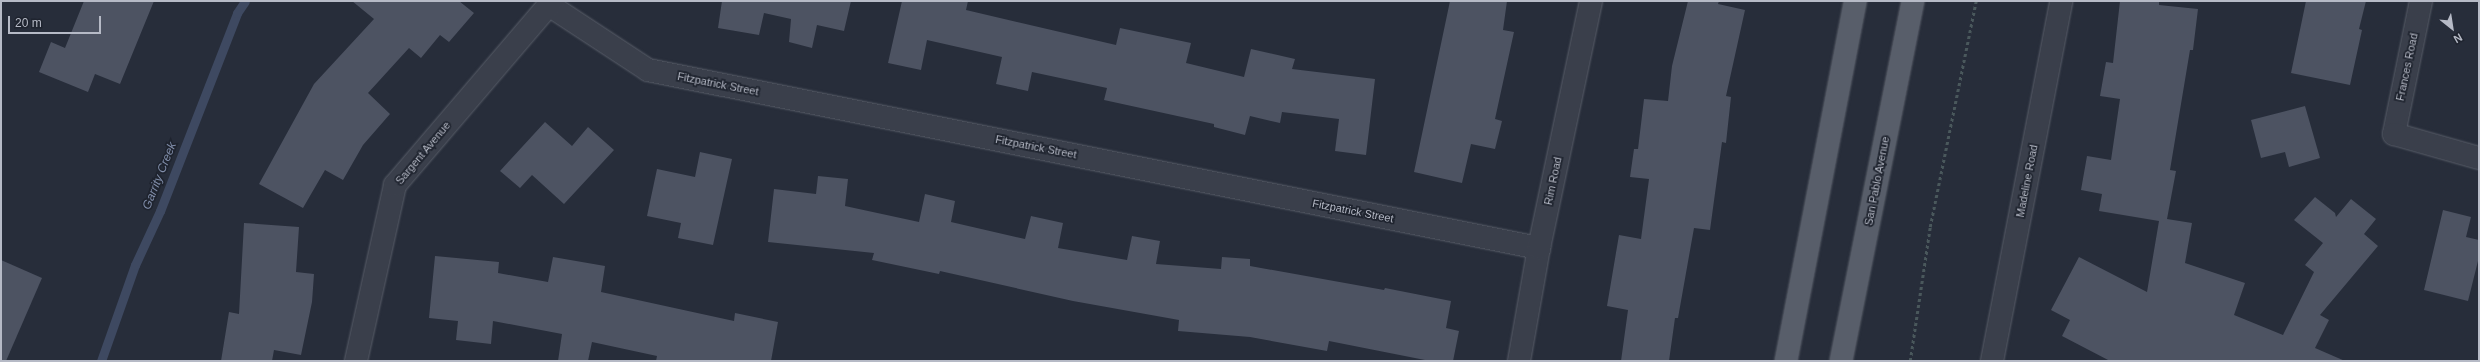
<!DOCTYPE html>
<html>
<head>
<meta charset="utf-8">
<style>
	body { margin:0 }
	#map { position:relative; width:2480px; height:362px; overflow:hidden; background:#272d3a; font-family:Helvetica,sans-serif }
	div>[style] { position:absolute }
	[style*='--x'] { left:calc(var(--x)*1px); top:calc(var(--y)*1px); width:calc(var(--w)*1px); rotate:calc(var(--a)*1deg) }
	.stream>* { height:9px; margin:-4.5px; padding:0 4.5px; transform-origin:4.5px; border-radius:4.5px; background:#3e4961 }
	.building>* { inset:0; background:#4d5362 }
	.path>* { height:2.5px; margin-top:-1.25px; transform-origin:0; background:repeating-linear-gradient(90deg,#4a585c 0 3px,transparent 0 6px) }
	.roads { filter:drop-shadow(0 0 1px #585d68) drop-shadow(0 0 1px #585d68) }
	.minor>* { height:22px; margin:-11px; padding:0 11px; transform-origin:11px; border-radius:11px; background:#3a3f4b }
	.primary>* { height:22px; margin:-11px; padding:0 11px; transform-origin:11px; border-radius:11px; background:#585e6a }
	span { translate:-50% -50%; white-space:nowrap; text-align:center; line-height:1.15; -webkit-text-stroke:3.5px #1f242f; paint-order:stroke }
	.street-label { font-size:11px; color:#b6bac6 }
	.water-label { font-size:12px; color:#818eaa; font-style:italic }
	.frame { position:absolute; inset:0; border:2px solid #b6bac6; pointer-events:none }
	.north { position:absolute; left:2432px; top:8px; width:40px; height:40px; -webkit-text-stroke:3px #1f242f; paint-order:stroke; rotate:150deg; font-size:11px; font-weight:700; line-height:16px; text-align:center; color:#b6bac6 }
	.north::after { content:''; display:block; margin:auto; width:14px; height:18px; background:#b6bac6; clip-path:polygon(50% 0,100% 100%,50% 72%,0 100%) }
	.scale { position:absolute; left:8px; top:16px; width:93px; height:18px; box-sizing:border-box; border:2px solid #b6bac6; border-top:0; padding-left:5px; font-size:12px; line-height:14px; white-space:nowrap; color:#b6bac6; -webkit-text-stroke:3px #1f242f; paint-order:stroke }
</style>
</head>
<body>
<div id="map">
	<div class="stream">
		<i style="--x:101;--y:361;--w:102;--a:-70.5"></i>
		<i style="--x:135;--y:265;--w:60;--a:-65.2"></i>
		<i style="--x:160;--y:211;--w:212;--a:-68.7"></i>
		<i style="--x:237;--y:13;--w:14;--a:-56"></i>
	</div>
	<div class="building">
		<i style="clip-path:polygon(84px 1px,154px 1px,120px 84px,95px 74px,88px 92px,39px 72px,51px 42px,65px 48px)"></i>
		<i style="clip-path:polygon(352px 1px,459px 1px,474px 13px,449px 42px,440px 35px,421px 58px,409px 48px,368px 93px,390px 114px,363px 145px,343px 180px,325px 170px,303px 208px,259px 184px,314px 84px,374px 19px)"></i>
		<i style="clip-path:polygon(722px 1px,851px 1px,844px 31px,817px 25px,812px 48px,789px 42px,791px 19px,764px 13px,759px 35px,718px 28px)"></i>
		<i style="clip-path:polygon(902px 1px,968px 1px,966px 10px,1116px 45px,1120px 28px,1191px 43px,1186px 63px,1244px 77px,1251px 49px,1295px 59px,1292px 69px,1375px 79px,1366px 155px,1335px 151px,1339px 119px,1282px 112px,1280px 123px,1250px 116px,1245px 135px,1214px 127px,1214px 124px,1104px 100px,1107px 88px,1032px 72px,1028px 91px,996px 84px,1002px 57px,927px 40px,921px 70px,888px 63px)"></i>
		<i style="clip-path:polygon(1450px 1px,1507px 1px,1503px 30px,1514px 32px,1495px 119px,1502px 121px,1495px 149px,1471px 144px,1462px 183px,1414px 172px)"></i>
		<i style="clip-path:polygon(1688px 1px,1719px 1px,1718px 4px,1745px 10px,1726px 96px,1731px 97px,1726px 143px,1722px 142px,1710px 230px,1694px 228px,1678px 318px,1675px 318px,1669px 361px,1621px 361px,1628px 310px,1607px 306px,1619px 235px,1641px 239px,1649px 179px,1630px 177px,1634px 149px,1638px 149px,1644px 99px,1668px 101px,1672px 66px)"></i>
		<i style="clip-path:polygon(2120px 1px,2159px 1px,2159px 5px,2198px 9px,2193px 50px,2190px 50px,2170px 170px,2176px 171px,2167px 219px,2192px 223px,2185px 263px,2245px 283px,2234px 315px,2283px 335px,2314px 272px,2305px 265px,2323px 243px,2294px 220px,2315px 197px,2335px 213px,2336px 217px,2351px 199px,2376px 219px,2364px 234px,2378px 246px,2320px 315px,2329px 320px,2315px 348px,2345px 361px,2110px 361px,2062px 336px,2070px 320px,2051px 310px,2079px 257px,2147px 292px,2159px 221px,2099px 211px,2102px 194px,2081px 190px,2087px 156px,2111px 160px,2120px 99px,2100px 96px,2106px 62px,2113px 63px)"></i>
		<i style="clip-path:polygon(2306px 1px,2366px 1px,2359px 29px,2362px 30px,2350px 85px,2291px 73px)"></i>
		<i style="clip-path:polygon(2305px 106px,2320px 158px,2289px 167px,2285px 152px,2261px 158px,2251px 120px)"></i>
		<i style="clip-path:polygon(545px 122px,572px 146px,588px 127px,614px 150px,564px 204px,532px 175px,520px 188px,500px 171px)"></i>
		<i style="clip-path:polygon(700px 152px,732px 159px,713px 245px,678px 238px,681px 223px,647px 216px,657px 169px,695px 177px)"></i>
		<i style="clip-path:polygon(818px 176px,848px 179px,845px 206px,919px 222px,925px 194px,955px 201px,951px 222px,1025px 239px,1031px 216px,1063px 223px,1058px 248px,1127px 260px,1132px 236px,1160px 241px,1156px 264px,1221px 269px,1222px 257px,1250px 259px,1250px 266px,1384px 290px,1385px 288px,1451px 301px,1446px 328px,1459px 331px,1453px 361px,1430px 361px,1329px 341px,1327px 351px,1250px 337px,1178px 331px,1179px 320px,1073px 301px,940px 271px,939px 274px,872px 260px,874px 253px,768px 242px,774px 189px,816px 194px)"></i>
		<i style="clip-path:polygon(2443px 210px,2471px 217px,2466px 237px,2479px 240px,2479px 257px,2468px 301px,2424px 290px)"></i>
		<i style="clip-path:polygon(244px 223px,299px 227px,296px 272px,314px 274px,312px 302px,301px 355px,274px 350px,272px 361px,221px 361px,229px 312px,239px 314px)"></i>
		<i style="clip-path:polygon(435px 256px,499px 262px,498px 273px,548px 282px,553px 257px,605px 266px,601px 292px,734px 321px,735px 313px,778px 322px,771px 361px,656px 361px,657px 356px,592px 342px,588px 361px,558px 361px,562px 334px,493px 321px,491px 344px,456px 340px,458px 321px,429px 318px)"></i>
		<i style="clip-path:polygon(1px 260px,42px 278px,6px 361px,1px 361px)"></i>
	</div>
	<div class="path">
		<i style="--x:1910;--y:361;--w:135;--a:-81.5"></i>
		<i style="--x:1930;--y:227;--w:231;--a:-78.5"></i>
	</div>
	<div class="roads">
		<div class="minor">
			<i style="--x:2421;--y:1;--w:136;--a:101.5"></i>
			<i style="--x:2394;--y:134;--w:88;--a:15.8"></i>
			<i style="--x:549;--y:5;--w:118;--a:33.3"></i>
			<i style="--x:648;--y:70;--w:909;--a:11.3"></i>
			<i style="--x:356;--y:361;--w:180;--a:-77.5"></i>
			<i style="--x:395;--y:185;--w:242;--a:-49.5"></i>
			<i style="--x:1519;--y:361;--w:115;--a:-80"></i>
			<i style="--x:1539;--y:248;--w:252;--a:-78.1"></i>
			<i style="--x:1992;--y:361;--w:367;--a:-79.1"></i>
		</div>
		<div class="primary">
			<i style="--x:1786;--y:361;--w:367;--a:-79.1"></i>
			<i style="--x:1841;--y:361;--w:367;--a:-78.7"></i>
		</div>
	</div>
	<div class="street-label">
		<span style="left:2407px;top:67px;rotate:-78deg">Frances Road</span>
		<span style="left:718px;top:84px;rotate:11deg">Fitzpatrick Street</span>
		<span style="left:1036px;top:147px;rotate:11deg">Fitzpatrick Street</span>
		<span style="left:423px;top:153px;rotate:-50deg">Sargent Avenue</span>
		<span style="left:1553px;top:181px;rotate:-78deg">Rim Road</span>
		<span style="left:1877px;top:181px;rotate:-79deg">San Pablo Avenue</span>
		<span style="left:2027px;top:181px;rotate:-79deg">Madeline Road</span>
		<span style="left:1353px;top:211px;rotate:11deg">Fitzpatrick Street</span>
	</div>
	<div class="water-label">
		<span style="left:160px;top:176px;rotate:-68deg">Garrity Creek</span>
	</div>
	<div class="frame"></div>
	<div class="north">N</div>
	<div class="scale">20 m</div>
</div>
</body>
</html>
